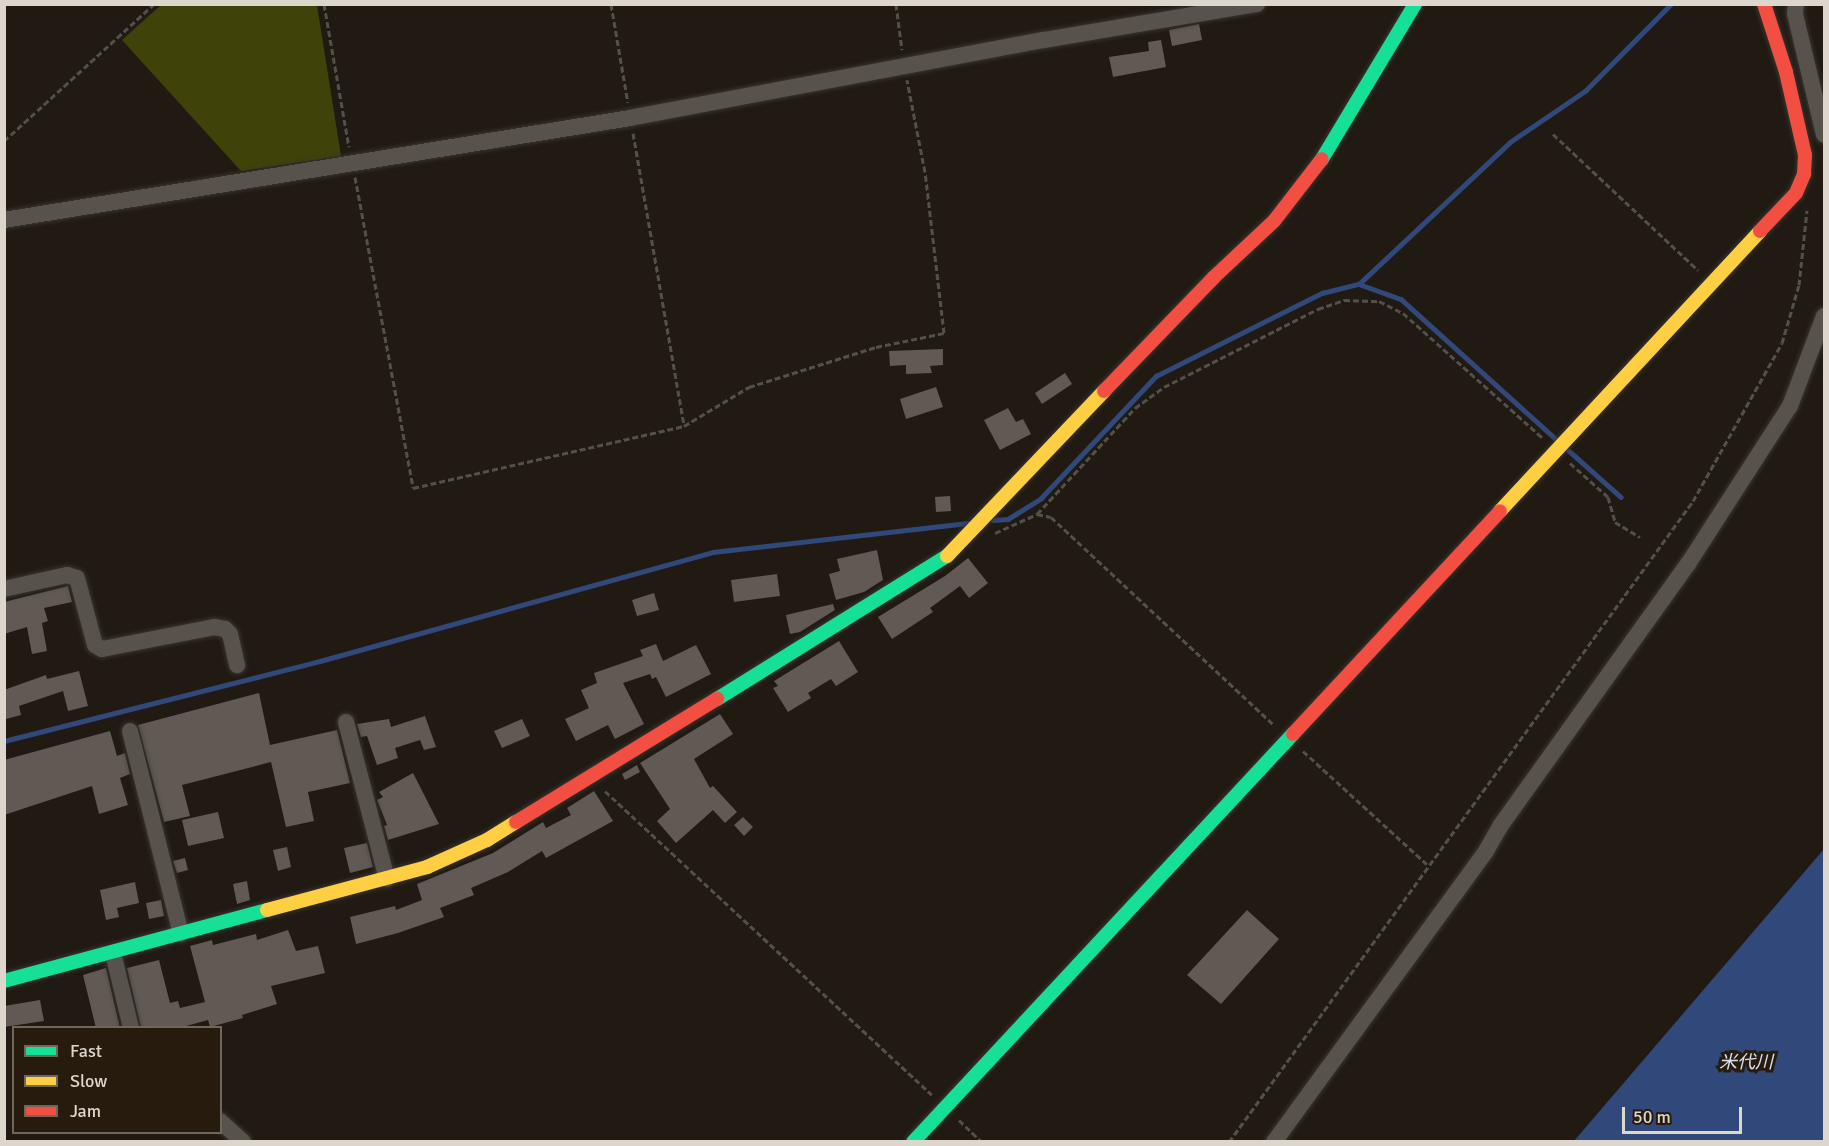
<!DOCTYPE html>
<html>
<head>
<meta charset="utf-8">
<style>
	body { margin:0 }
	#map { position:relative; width:1829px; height:1146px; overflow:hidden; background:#211a13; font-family:Signika,"Noto Sans JP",sans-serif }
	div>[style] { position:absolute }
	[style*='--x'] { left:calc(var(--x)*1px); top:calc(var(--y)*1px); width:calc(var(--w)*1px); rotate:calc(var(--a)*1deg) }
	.green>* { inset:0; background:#3f430a }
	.water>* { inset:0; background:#30487a }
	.stream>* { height:4.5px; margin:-2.25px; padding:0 2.25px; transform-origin:2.25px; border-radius:2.25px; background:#30487a }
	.building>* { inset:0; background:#605954 }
	.path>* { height:3px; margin-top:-1.5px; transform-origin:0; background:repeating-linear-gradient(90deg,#534f4a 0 6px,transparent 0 9px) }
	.roads { filter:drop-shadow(0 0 2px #38342e) drop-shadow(0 0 2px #38342e) }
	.street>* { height:16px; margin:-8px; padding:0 8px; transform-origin:8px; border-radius:8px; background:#57524b }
	.fast>* { height:14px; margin:-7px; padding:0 7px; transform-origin:7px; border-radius:7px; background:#16e098 }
	.slow>* { height:14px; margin:-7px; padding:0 7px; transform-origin:7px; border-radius:7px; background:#ffcf43 }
	.jam>* { height:14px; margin:-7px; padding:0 7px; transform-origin:7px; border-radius:7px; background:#f24e42 }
	span { translate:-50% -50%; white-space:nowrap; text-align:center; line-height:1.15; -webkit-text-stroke:6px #271b0d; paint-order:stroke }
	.water-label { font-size:18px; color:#d7e0f1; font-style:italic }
	.frame { position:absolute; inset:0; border:6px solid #ddd6cc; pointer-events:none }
	.legend { position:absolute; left:12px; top:1026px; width:210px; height:108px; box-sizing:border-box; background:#271b0d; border:2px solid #706659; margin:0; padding:8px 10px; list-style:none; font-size:18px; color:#ddd6cc }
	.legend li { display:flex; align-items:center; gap:12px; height:30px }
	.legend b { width:30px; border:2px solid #706659 }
	.scale { position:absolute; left:1622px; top:1107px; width:120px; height:27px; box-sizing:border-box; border:3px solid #ddd6cc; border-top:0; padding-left:8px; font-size:18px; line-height:21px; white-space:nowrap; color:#ddd6cc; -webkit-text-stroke:4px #271b0d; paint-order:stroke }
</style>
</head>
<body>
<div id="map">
	<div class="green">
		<i style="clip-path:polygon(161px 5px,317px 5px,341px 156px,241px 171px,122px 40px)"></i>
	</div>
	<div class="water">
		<i style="clip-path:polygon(1824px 849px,1824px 1141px,1574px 1141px)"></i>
	</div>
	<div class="stream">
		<i style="--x:1359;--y:284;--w:207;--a:-43.2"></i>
		<i style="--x:1510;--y:142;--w:91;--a:-34.2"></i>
		<i style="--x:1585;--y:91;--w:122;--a:-45.3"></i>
		<i style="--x:1567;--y:449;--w:72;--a:41.6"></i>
		<i style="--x:993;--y:520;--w:15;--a:-4"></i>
		<i style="--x:1008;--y:519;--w:39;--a:-32"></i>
		<i style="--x:1041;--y:498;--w:168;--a:-46.7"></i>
		<i style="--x:1156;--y:376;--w:186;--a:-26.6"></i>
		<i style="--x:1322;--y:293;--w:38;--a:-14"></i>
		<i style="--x:1359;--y:284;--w:45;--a:19.7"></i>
		<i style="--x:1401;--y:299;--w:209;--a:42.1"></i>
		<i style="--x:4;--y:741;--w:326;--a:-14.2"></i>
		<i style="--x:320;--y:661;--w:408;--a:-15.5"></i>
		<i style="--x:713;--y:552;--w:256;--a:-6.5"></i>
	</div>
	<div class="building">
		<i style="clip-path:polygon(1199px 24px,1202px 40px,1172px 46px,1169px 30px)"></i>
		<i style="clip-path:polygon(1161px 40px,1166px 67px,1113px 77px,1109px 57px,1149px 51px,1148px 42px)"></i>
		<i style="clip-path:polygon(943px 349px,943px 365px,930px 366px,932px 373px,906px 374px,906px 365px,890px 366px,889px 351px)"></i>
		<i style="clip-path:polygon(1065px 373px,1072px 384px,1042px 404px,1035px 393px)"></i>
		<i style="clip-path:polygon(936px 387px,943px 407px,906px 419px,900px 399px)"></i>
		<i style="clip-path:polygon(1008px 408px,1016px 422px,1023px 419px,1031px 434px,1000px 450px,984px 420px)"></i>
		<i style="clip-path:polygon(950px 496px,951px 511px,936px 512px,935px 497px)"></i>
		<i style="clip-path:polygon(877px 550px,883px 580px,864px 592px,836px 600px,829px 574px,840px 571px,837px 559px)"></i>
		<i style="clip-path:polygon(968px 558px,988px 583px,969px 598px,960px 586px,930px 608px,933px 612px,892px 639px,878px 617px,945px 576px)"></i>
		<i style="clip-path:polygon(777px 574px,780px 596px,734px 602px,731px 580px)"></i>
		<i style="clip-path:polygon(68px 586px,72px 602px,44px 608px,48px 621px,42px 623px,47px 651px,32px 654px,27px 627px,4px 634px,4px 602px)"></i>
		<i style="clip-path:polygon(654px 593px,659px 610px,637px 616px,632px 600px)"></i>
		<i style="clip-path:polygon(833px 604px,835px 610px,800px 632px,790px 634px,786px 615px)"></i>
		<i style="clip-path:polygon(839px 641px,858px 672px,836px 686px,831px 679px,808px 693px,811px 698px,788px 712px,773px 688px,778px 686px,774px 681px)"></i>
		<i style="clip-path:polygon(656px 644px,663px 661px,696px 645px,711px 674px,666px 697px,656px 677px,652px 679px,650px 674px,623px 683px,644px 724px,615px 739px,608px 725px,576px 741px,565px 719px,589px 708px,581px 690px,597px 683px,594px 673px,643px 656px,640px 650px)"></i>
		<i style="clip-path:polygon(79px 671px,88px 706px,68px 711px,63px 691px,19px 706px,21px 715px,6px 719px,4px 690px,46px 675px,47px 679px)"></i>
		<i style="clip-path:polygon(259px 693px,270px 745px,337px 730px,350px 783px,308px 792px,314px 821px,286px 827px,271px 762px,182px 785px,190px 816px,164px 822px,138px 725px)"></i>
		<i style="clip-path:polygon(720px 714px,733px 734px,694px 759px,710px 788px,713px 786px,737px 812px,725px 823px,713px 810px,676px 843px,657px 821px,670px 809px,640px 763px)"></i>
		<i style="clip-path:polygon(425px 716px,436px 747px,424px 750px,420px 740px,395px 748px,398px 758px,377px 765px,367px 736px,361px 737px,357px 724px,389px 719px,391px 727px)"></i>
		<i style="clip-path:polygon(522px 719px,530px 736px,502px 748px,494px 731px)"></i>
		<i style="clip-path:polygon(110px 731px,117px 756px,125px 753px,130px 774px,120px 778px,128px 805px,99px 814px,92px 786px,4px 815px,4px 760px)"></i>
		<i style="clip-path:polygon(637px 765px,640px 772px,625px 780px,622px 774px)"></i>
		<i style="clip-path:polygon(413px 773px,439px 824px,388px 840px,384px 826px,387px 825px,377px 800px,383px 797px,379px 792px)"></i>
		<i style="clip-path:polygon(594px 791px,613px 821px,546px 858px,542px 851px,508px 872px,471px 888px,474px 895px,440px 908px,444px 917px,398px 933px,356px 944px,350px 917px,395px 906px,396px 910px,422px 900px,417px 884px,493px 853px,543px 822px,546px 828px,571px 815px,567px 808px)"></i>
		<i style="clip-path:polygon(218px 812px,224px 838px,188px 846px,182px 820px)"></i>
		<i style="clip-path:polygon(743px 817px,753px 827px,744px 836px,734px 825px)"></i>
		<i style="clip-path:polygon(367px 843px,373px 867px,350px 873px,344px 848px)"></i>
		<i style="clip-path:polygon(287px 847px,291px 867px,278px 871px,273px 850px)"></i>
		<i style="clip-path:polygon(185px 858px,188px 870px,177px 873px,173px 861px)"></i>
		<i style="clip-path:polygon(247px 881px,250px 900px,237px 904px,233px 884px)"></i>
		<i style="clip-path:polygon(135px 882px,139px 903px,117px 908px,119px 917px,106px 920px,100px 890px)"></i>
		<i style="clip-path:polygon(161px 900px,164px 916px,149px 919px,146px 903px)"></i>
		<i style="clip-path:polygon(1247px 910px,1279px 939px,1221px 1004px,1187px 975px)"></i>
		<i style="clip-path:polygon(288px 930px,296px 951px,318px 946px,325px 973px,271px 986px,277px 1004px,242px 1015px,243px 1018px,210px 1027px,208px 1020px,179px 1028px,141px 1028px,127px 968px,159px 960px,170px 1003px,178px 1001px,180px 1008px,205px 1002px,190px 946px,212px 940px,213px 945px,256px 934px,257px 940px)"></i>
		<i style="clip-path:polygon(106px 968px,120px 1028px,96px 1028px,83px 975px)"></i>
		<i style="clip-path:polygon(40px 1000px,44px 1021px,4px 1027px,4px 1006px)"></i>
	</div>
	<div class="path">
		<i style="--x:324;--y:4;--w:145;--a:80.1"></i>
		<i style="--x:611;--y:4;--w:100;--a:80.3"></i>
		<i style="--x:896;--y:4;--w:46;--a:82.6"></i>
		<i style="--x:633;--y:133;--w:297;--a:80.1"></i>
		<i style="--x:1553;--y:134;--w:199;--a:43.2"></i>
		<i style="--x:4;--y:141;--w:203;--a:-42.4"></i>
		<i style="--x:355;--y:177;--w:316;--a:79.4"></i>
		<i style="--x:413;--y:488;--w:278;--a:-12.9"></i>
		<i style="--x:684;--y:426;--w:76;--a:-31"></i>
		<i style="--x:749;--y:387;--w:133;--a:-17.5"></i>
		<i style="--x:876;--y:347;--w:69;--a:-11.6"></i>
		<i style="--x:944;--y:333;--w:162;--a:-96.7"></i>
		<i style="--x:925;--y:172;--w:94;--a:-101.1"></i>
		<i style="--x:1570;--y:463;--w:51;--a:41.8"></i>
		<i style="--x:1608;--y:497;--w:26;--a:74"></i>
		<i style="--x:1615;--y:522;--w:29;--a:31"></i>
		<i style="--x:1037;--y:514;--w:144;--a:-47.2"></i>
		<i style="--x:1135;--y:408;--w:36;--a:-36"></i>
		<i style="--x:1164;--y:387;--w:173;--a:-26.9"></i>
		<i style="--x:1318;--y:309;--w:28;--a:-19"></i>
		<i style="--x:1344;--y:300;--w:35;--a:2"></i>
		<i style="--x:1379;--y:301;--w:27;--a:27"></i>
		<i style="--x:1403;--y:313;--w:188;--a:41.8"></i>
		<i style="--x:995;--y:533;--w:46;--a:-24.3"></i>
		<i style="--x:1037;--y:514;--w:14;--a:12"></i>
		<i style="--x:1051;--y:517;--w:305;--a:43"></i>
		<i style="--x:1303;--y:751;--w:171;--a:42.4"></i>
		<i style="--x:605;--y:791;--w:446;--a:42.9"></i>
		<i style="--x:959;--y:1120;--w:32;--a:44"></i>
		<i style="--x:1229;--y:1142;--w:791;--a:-54.1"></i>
		<i style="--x:1693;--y:501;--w:181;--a:-60.6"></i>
		<i style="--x:1782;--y:343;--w:60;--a:-73.7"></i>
		<i style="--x:1799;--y:285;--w:75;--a:-83.9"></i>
	</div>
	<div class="roads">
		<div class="street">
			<i style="--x:1796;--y:4;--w:10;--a:96"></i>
			<i style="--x:1795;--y:14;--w:124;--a:76.5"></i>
			<i style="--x:4;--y:220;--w:634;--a:-9.25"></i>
			<i style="--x:630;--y:118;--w:421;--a:-10.7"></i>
			<i style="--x:1044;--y:40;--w:216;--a:-9.6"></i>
			<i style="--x:4;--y:589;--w:65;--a:-12.5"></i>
			<i style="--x:67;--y:575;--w:10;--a:17"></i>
			<i style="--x:77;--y:578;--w:69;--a:75"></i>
			<i style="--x:95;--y:645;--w:8;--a:30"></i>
			<i style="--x:102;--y:649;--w:114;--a:-11.1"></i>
			<i style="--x:214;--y:627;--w:11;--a:10"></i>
			<i style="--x:225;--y:629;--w:7;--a:45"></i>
			<i style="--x:230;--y:634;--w:32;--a:77"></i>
			<i style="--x:346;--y:722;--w:162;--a:75.4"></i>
			<i style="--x:130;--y:731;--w:209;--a:75.9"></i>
			<i style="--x:113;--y:953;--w:77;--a:76.5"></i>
			<i style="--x:220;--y:1121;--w:31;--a:42"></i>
			<i style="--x:1274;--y:1142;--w:360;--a:-53.9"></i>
			<i style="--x:1486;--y:851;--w:30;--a:-60"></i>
			<i style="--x:1501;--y:825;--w:321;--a:-54.4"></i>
			<i style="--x:1688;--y:564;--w:188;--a:-57.2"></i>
			<i style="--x:1790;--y:406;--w:96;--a:-69.3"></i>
		</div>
		<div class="fast">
			<i style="--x:1322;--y:159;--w:181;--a:-59"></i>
			<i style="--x:717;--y:699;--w:271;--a:-31.9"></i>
			<i style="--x:4;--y:981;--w:272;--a:-15.1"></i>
			<i style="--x:913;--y:1142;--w:558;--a:-47.04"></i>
		</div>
		<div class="slow">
			<i style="--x:1500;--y:511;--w:382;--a:-47.1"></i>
			<i style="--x:947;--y:556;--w:228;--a:-46.4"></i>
			<i style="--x:267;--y:910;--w:166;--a:-15"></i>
			<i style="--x:427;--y:867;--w:66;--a:-24.2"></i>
			<i style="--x:487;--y:840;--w:34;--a:-32"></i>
		</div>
		<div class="jam">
			<i style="--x:1760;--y:231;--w:52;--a:-46.5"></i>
			<i style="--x:1796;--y:193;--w:21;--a:-67"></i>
			<i style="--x:1804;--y:174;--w:19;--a:-87"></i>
			<i style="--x:1805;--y:155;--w:85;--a:-102.9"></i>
			<i style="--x:1786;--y:72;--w:71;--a:-107.9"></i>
			<i style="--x:1104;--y:391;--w:157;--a:-46"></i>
			<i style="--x:1213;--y:278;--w:83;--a:-43.1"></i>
			<i style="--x:1274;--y:221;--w:78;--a:-52.3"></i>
			<i style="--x:1293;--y:734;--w:304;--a:-47.1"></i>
			<i style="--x:516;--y:822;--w:236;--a:-31.5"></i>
		</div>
	</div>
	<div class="water-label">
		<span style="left:1746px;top:1062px">米代川</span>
	</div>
	<div class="frame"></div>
	<ul class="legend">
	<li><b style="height:8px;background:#16e098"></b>Fast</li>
	<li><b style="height:8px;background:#ffcf43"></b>Slow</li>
	<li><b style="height:8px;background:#f24e42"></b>Jam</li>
	</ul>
	<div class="scale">50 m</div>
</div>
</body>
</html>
